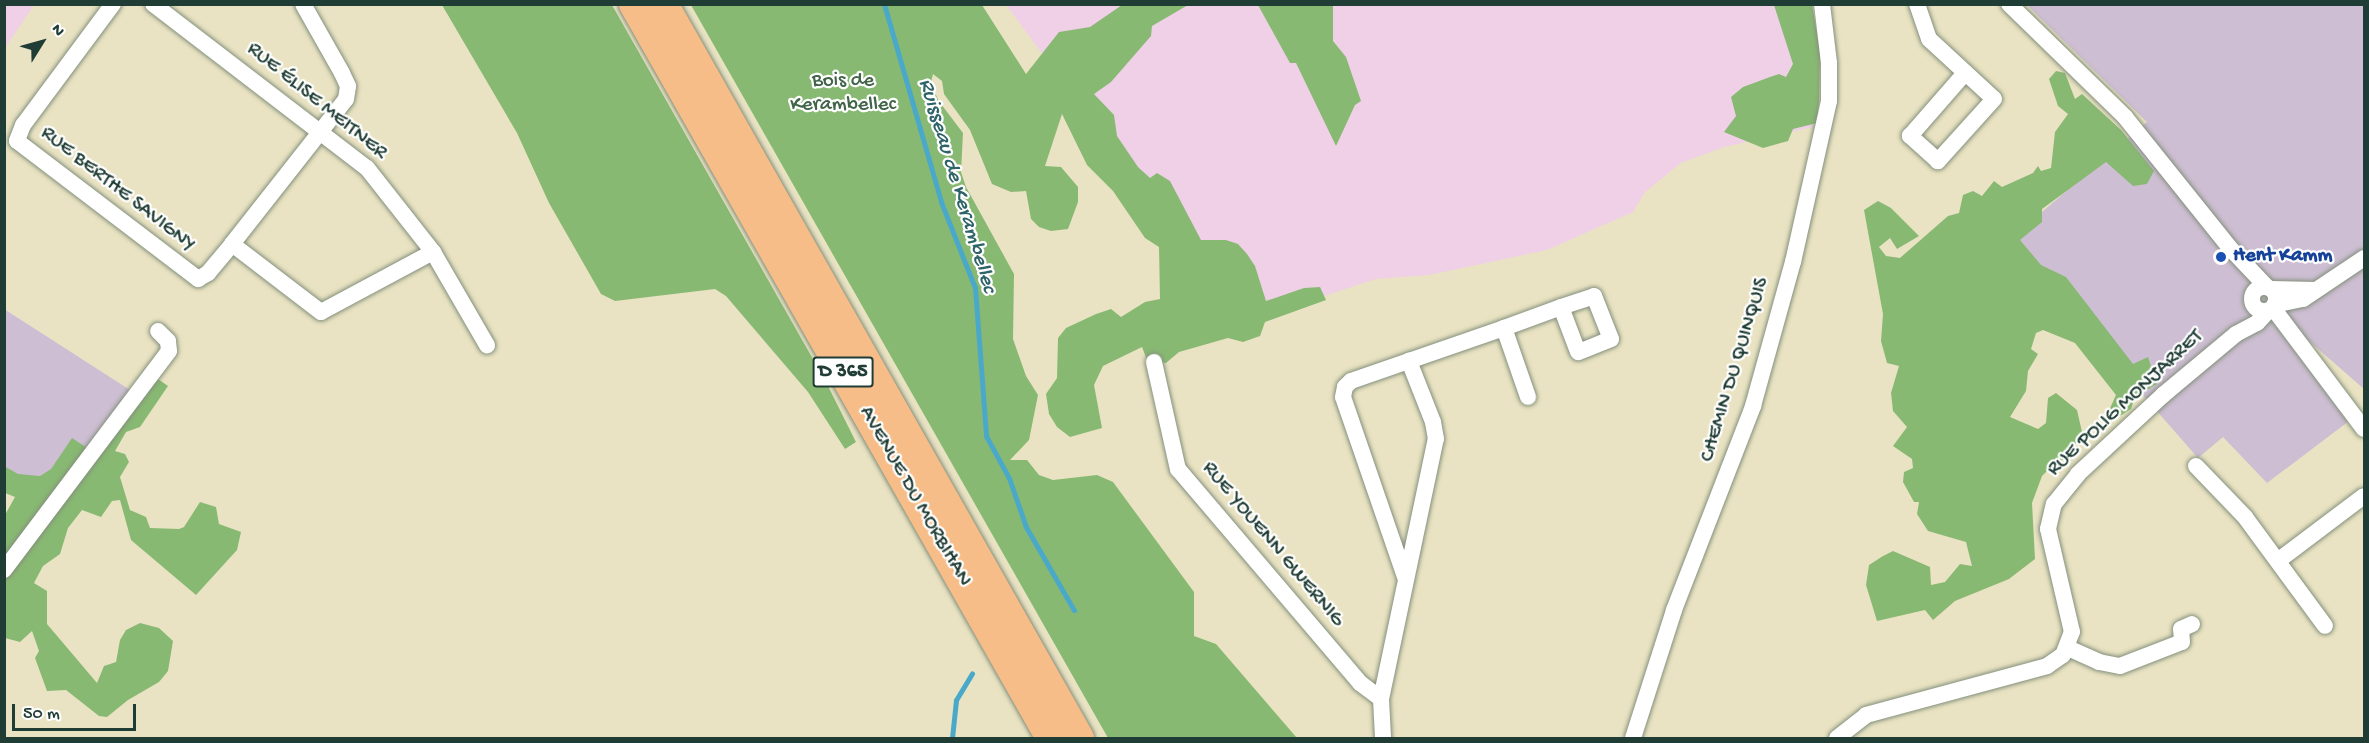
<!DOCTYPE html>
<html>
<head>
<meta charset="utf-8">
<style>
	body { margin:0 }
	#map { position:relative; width:2369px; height:743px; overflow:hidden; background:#e9e3c3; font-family:"Gochi Hand",sans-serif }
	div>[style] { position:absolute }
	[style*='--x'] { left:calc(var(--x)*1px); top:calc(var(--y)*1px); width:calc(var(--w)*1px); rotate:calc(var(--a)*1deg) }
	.built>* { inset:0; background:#efd0e7 }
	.industrial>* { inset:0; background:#cdbed3 }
	.forest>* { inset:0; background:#88b973 }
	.stream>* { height:5px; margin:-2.5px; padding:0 2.5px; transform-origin:2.5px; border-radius:2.5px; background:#4aa9c9 }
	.roads { filter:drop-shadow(0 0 2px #84907c) drop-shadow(0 0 2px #84907c) }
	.street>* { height:16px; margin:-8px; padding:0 8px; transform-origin:8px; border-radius:8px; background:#fff }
	.street>.ring { margin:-8px; padding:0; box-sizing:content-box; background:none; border:16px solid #fff; border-radius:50% }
	.highway>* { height:30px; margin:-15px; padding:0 15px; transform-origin:15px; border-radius:15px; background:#f7bd88 }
	.dots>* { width:16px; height:16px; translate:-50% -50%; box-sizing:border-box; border:3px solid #fff; border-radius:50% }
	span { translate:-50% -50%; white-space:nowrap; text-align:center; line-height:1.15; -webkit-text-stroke:4.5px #fff; paint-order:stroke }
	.shield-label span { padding:2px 4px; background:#fff; border:2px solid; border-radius:4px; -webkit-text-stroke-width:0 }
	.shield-label { font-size:20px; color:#1f3d34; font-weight:700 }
	.park-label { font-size:21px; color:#426448 }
	.street-label { font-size:21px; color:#1f3d34 }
	.transit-label { font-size:21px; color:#164399; font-weight:700 }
	.left { translate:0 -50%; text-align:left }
	.water-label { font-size:22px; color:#2e6368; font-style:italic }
	.frame { position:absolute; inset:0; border:6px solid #1f3d34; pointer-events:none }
	.north { position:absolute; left:12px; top:12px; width:60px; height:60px; -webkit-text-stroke:4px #fff; paint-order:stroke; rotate:53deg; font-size:16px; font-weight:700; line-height:24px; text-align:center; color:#1f3d34 }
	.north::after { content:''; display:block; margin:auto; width:21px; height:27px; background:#1f3d34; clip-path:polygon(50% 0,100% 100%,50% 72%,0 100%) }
	.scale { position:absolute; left:12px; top:704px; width:124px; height:27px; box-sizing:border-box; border:3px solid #1f3d34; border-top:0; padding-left:8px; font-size:18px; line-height:21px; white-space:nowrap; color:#1f3d34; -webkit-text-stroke:4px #fff; paint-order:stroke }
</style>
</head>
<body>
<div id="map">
	<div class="built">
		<i style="clip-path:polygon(5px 4px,34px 5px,5px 48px,4px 5px)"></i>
		<i style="clip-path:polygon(1006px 5px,1806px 5px,1815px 106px,1813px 127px,1724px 147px,1681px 163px,1645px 192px,1633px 212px,1547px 250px,1429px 275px,1376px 279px,1263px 316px,1044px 56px)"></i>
	</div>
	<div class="industrial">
		<i style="clip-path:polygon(2027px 5px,2364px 5px,2364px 389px,2301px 334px,2349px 421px,2267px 483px,2223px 437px,2198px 458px,2008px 241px,2147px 122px)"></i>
		<i style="clip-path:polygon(4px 309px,130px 390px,44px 506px,5px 480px)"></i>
	</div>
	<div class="forest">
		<i style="clip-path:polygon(442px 5px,612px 5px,826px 382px,856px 442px,845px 449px,808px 392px,726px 296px,715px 289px,615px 301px,601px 294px,549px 203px,517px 133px)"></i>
		<i style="clip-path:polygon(691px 5px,982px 5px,1026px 74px,1059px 32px,1090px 27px,1122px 5px,1188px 5px,1152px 26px,1151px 36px,1111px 82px,1094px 94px,1114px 115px,1117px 136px,1138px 167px,1150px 178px,1157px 173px,1170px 181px,1201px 240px,1226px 240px,1238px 244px,1247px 254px,1255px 266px,1266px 301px,1304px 288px,1320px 287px,1326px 300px,1265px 322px,1260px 336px,1243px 342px,1228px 338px,1179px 352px,1166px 363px,1147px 360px,1142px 347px,1103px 366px,1094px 385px,1102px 428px,1070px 437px,1057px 427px,1049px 414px,1046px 394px,1057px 378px,1058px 338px,1066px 328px,1096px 314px,1111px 309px,1121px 317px,1145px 302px,1160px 299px,1159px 247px,1145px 238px,1113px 191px,1087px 165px,1062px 114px,1045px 166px,1061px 167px,1078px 187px,1078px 202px,1068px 229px,1051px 231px,1039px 227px,1031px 219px,1026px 191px,1011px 192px,992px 184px,970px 130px,944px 94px,942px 81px,933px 74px,931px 82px,938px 100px,963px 133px,961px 172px,966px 187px,1014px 274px,1013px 339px,1026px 376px,1038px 395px,1029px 440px,1010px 460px,1027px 460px,1039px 475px,1053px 480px,1097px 475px,1113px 482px,1194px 592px,1194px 636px,1216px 644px,1297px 738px,1108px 738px)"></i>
		<i style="clip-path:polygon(1258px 5px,1333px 5px,1333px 41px,1346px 57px,1361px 101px,1355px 105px,1336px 146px,1296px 63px,1290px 63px)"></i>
		<i style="clip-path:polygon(1774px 5px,1812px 5px,1820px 51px,1819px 101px,1817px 123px,1793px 129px,1788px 141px,1763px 148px,1724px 132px,1736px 116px,1731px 97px,1743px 87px,1770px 77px,1779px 74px,1786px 77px,1793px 64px)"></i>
		<i style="clip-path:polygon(2056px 71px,2065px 73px,2075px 99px,2082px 94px,2121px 130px,2154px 171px,2147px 184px,2133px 186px,2106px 162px,2042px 209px,2042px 222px,2020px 240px,2041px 265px,2066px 277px,2133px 364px,2148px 357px,2157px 384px,2135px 397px,2131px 409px,2112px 421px,2107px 415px,2116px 395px,2075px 343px,2043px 330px,2036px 333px,2031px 349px,2038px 354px,2028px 371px,2026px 391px,2010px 417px,2038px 429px,2046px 423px,2048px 398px,2056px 393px,2077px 410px,2082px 432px,2067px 460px,2058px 460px,2042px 476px,2032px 503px,2035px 559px,2009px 579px,1955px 601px,1933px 620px,1925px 610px,1877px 621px,1866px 585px,1869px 565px,1883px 556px,1893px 551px,1930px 567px,1931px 585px,1945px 582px,1960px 564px,1972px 566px,1966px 542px,1928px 531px,1917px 514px,1919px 502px,1914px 502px,1903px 482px,1904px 472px,1913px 468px,1912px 459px,1893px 446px,1907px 427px,1893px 411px,1891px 393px,1899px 366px,1887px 363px,1881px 341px,1883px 314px,1864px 210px,1878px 201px,1891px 208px,1919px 236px,1897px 249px,1890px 238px,1879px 247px,1886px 256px,1900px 258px,1948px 216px,1959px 213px,1963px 195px,1973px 191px,1982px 196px,1994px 181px,2002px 187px,2033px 173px,2038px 166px,2041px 171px,2051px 168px,2055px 132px,2068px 114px,2058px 106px,2049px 79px)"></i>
		<i style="clip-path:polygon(158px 379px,168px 386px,140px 427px,126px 432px,115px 451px,125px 454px,129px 462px,120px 477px,130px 510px,146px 517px,150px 528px,179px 529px,184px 527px,200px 502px,216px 507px,219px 524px,241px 532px,237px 550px,196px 595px,131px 540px,120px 500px,112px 501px,101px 517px,82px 510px,68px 528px,60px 554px,43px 566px,34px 583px,47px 591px,47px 624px,97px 683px,104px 666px,116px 662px,120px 640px,126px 630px,140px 623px,159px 628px,173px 641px,168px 671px,159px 682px,128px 700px,107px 717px,99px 716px,66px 690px,47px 691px,35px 658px,39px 651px,32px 631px,20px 642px,5px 638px,5px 515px,15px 497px,5px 493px,4px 466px,18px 474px,40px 476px,51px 469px,72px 438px,92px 451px)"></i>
	</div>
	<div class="stream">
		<i style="--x:884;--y:4;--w:206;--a:73.9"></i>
		<i style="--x:941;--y:202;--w:92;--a:68.4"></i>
		<i style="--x:975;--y:288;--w:148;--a:85.7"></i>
		<i style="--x:986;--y:436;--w:48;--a:61.3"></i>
		<i style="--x:1009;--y:478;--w:52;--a:70.9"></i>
		<i style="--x:1026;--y:527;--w:96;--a:60"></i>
		<i style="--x:952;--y:738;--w:38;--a:-84"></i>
		<i style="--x:956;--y:700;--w:31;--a:-59"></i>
	</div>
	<div class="roads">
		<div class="street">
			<i style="--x:113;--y:4;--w:151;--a:126.6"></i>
			<i style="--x:23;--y:125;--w:17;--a:111"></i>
			<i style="--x:17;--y:141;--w:228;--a:37.3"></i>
			<i style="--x:198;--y:279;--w:12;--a:-31"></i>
			<i style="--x:208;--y:273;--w:38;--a:-50"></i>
			<i style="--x:232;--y:244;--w:184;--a:-51.8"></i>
			<i style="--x:346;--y:99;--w:13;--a:-81"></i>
			<i style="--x:348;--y:86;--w:14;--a:-115"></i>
			<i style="--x:342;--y:73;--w:79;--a:-119.5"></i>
			<i style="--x:153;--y:4;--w:270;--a:37.5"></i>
			<i style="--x:367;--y:168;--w:107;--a:51.8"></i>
			<i style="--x:433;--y:252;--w:108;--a:59.9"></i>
			<i style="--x:1917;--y:4;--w:37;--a:71"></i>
			<i style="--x:1929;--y:39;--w:88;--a:42.7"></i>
			<i style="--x:1994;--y:99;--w:84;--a:132.1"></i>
			<i style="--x:1938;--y:161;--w:38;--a:-138"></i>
			<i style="--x:1910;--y:136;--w:84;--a:-48.9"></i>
			<i style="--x:2009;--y:4;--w:162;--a:44.2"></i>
			<i style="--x:2125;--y:117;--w:166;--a:51.3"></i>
			<i style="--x:2229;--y:247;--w:55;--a:46.5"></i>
			<i style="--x:232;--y:244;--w:112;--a:37.4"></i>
			<i style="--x:321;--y:312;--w:127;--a:-28.2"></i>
			<i class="ring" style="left:2252px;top:287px;width:8px;height:8px"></i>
			<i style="--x:2271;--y:289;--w:45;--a:1.3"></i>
			<i style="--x:2274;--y:305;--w:30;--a:-12"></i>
			<i style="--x:2303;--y:299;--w:73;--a:-33.9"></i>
			<i style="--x:2273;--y:308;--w:151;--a:53.1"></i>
			<i style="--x:1504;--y:328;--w:73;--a:70.8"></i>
			<i style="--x:1154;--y:362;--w:110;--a:77.4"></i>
			<i style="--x:1178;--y:469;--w:281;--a:49.6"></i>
			<i style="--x:1360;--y:683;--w:26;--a:37"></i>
			<i style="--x:1381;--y:699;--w:39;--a:87"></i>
			<i style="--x:2196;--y:466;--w:71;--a:46.1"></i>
			<i style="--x:2245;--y:517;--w:135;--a:53.7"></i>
			<i style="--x:2279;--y:560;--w:106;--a:-37"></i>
			<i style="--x:4;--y:570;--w:274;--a:-53"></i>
			<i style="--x:169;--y:351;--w:10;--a:-96"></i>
			<i style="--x:168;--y:341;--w:14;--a:-135"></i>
			<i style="--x:1405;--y:577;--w:190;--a:-109"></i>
			<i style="--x:1343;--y:397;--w:10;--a:-79"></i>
			<i style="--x:1345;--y:387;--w:8;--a:-45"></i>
			<i style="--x:1351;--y:381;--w:162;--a:-19.1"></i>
			<i style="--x:1504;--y:328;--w:61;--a:-20.2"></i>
			<i style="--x:1561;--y:307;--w:35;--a:-18"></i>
			<i style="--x:1594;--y:296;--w:46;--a:68.4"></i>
			<i style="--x:1611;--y:339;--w:35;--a:158"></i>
			<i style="--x:1578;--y:352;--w:48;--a:-110.7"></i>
			<i style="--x:2068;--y:648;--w:34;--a:24"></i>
			<i style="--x:2099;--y:662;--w:21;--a:11"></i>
			<i style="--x:2120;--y:666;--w:66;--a:-21.2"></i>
			<i style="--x:2182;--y:642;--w:13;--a:-94"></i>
			<i style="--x:2181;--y:629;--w:12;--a:-24"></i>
			<i style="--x:1381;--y:699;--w:266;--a:-78.1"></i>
			<i style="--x:1436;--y:439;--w:17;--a:-100"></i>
			<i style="--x:1433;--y:422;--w:66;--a:-111.5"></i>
			<i style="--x:1633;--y:738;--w:134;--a:-72.2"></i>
			<i style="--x:1674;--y:610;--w:219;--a:-68.8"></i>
			<i style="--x:1753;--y:406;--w:149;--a:-74.5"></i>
			<i style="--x:1793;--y:262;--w:165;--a:-77.4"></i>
			<i style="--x:1829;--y:101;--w:38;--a:-90"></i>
			<i style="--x:1829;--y:63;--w:59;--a:-96.8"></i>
			<i style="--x:1837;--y:738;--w:37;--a:-38"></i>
			<i style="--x:1866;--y:715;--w:188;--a:-15.1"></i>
			<i style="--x:2047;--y:666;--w:19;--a:-35"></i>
			<i style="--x:2063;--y:655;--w:25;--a:-69"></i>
			<i style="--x:2072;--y:632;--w:106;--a:-103.1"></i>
			<i style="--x:2048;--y:529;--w:26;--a:-77"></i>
			<i style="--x:2054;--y:504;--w:38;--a:-51"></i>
			<i style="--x:2078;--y:474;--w:116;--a:-42.9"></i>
			<i style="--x:2163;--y:395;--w:95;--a:-39.9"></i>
			<i style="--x:2236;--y:334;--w:24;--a:-28"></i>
			<i style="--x:2257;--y:323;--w:16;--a:-47"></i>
		</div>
		<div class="highway">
			<i style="--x:634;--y:4;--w:844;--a:60.4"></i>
			<i style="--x:663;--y:4;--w:844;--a:60.46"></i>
		</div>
	</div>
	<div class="dots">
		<i style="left:2221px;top:257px;background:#1a4fb4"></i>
	</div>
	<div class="shield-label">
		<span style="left:843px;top:372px">D 365</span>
	</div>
	<div class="park-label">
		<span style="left:843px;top:94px">Bois de<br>Kerambellec</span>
	</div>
	<div class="street-label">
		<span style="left:316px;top:102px;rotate:39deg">RUE ÉLISE MEITNER</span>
		<span style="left:117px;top:190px;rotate:38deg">RUE BERTHE SAVIGNY</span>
		<span style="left:1736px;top:370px;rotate:-73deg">CHEMIN DU QUINQUIS</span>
		<span style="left:2126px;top:404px;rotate:-43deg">RUE POLIG MONJARRET</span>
		<span style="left:914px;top:497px;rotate:60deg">AVENUE DU MORBIHAN</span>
		<span style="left:1272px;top:545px;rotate:50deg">RUE YOUENN GWERNIG</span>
	</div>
	<div class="transit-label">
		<span class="left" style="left:2233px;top:257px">Hent Kamm</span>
	</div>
	<div class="water-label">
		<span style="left:956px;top:186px;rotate:73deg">Ruisseau de Kerambellec</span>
	</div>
	<div class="frame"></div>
	<div class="north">N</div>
	<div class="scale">50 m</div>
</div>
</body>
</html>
